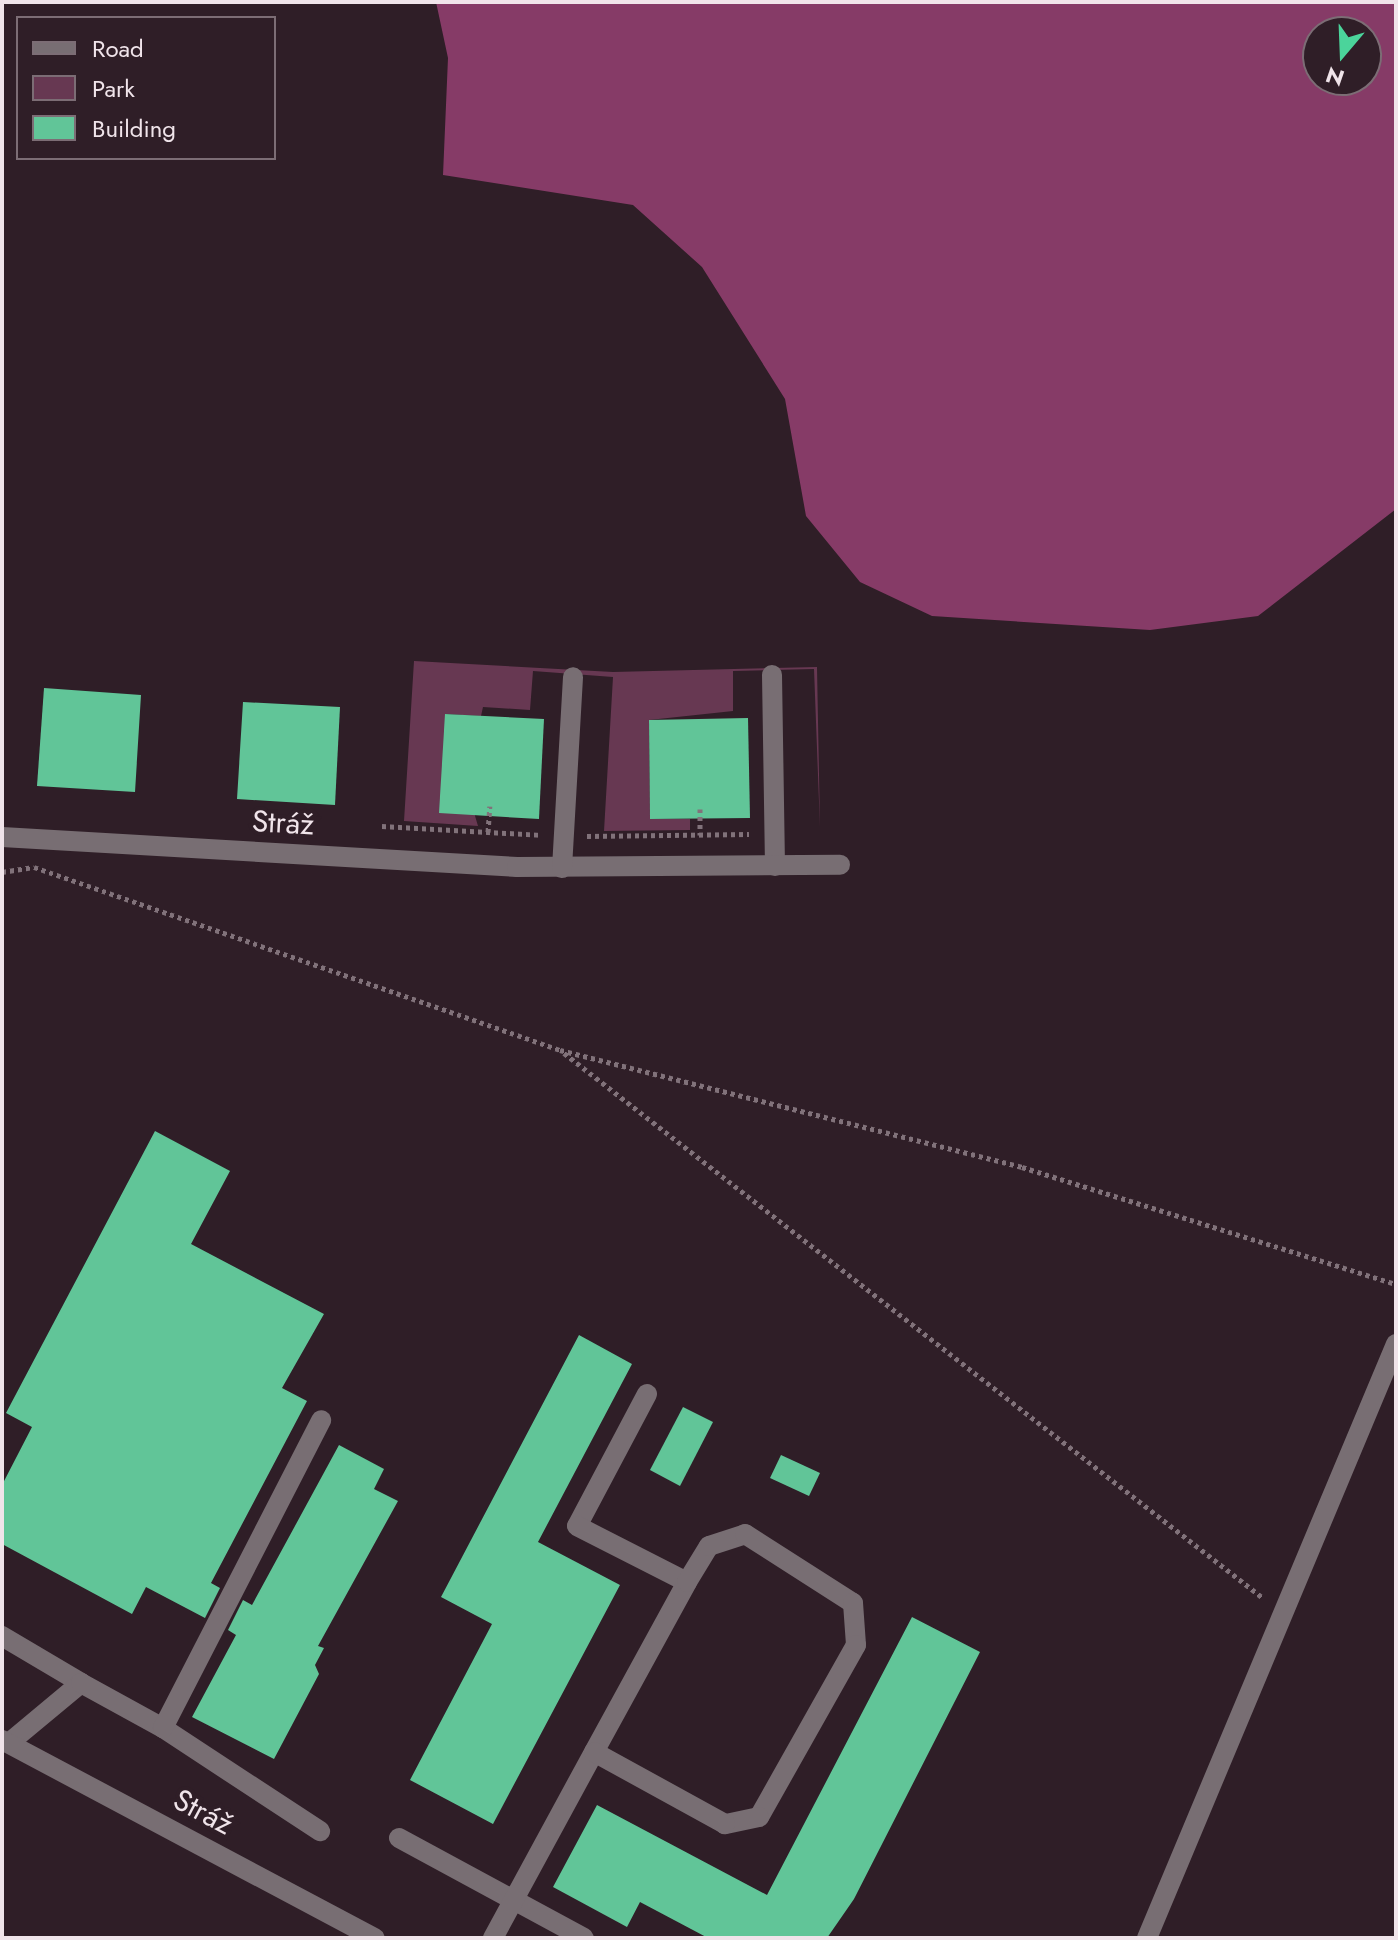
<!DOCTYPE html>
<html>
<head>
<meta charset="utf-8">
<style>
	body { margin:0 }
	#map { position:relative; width:1398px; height:1940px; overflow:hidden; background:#2f1e27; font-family:Jost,sans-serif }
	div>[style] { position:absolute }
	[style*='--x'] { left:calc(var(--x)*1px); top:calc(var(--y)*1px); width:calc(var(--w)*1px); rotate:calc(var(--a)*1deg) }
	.green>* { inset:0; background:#673852 }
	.forest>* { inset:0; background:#863b67 }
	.building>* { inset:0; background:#61c598 }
	.path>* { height:5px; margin-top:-2.5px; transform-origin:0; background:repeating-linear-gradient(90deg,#81727a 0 4px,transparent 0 8px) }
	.minor>* { height:20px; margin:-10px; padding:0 10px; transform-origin:10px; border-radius:10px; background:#786e73 }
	span { translate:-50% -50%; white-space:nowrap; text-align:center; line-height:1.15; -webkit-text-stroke:8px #2f1e27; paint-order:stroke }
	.street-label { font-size:30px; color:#f0e4ea }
	.frame { position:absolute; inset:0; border:4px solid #f0e4ea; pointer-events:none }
	.legend { position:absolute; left:16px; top:16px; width:260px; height:144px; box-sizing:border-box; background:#2f1e27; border:2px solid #7c6d75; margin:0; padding:10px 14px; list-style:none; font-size:24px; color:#f0e4ea }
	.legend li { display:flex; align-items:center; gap:16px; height:40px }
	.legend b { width:40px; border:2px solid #7c6d75 }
	.north { position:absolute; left:1302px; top:16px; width:80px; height:80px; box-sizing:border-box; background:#2f1e27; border:2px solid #7c6d75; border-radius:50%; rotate:199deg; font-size:22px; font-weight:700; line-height:32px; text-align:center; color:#f0e4ea }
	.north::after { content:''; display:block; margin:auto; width:28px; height:36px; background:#4bd49b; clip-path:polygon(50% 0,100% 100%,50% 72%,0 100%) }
</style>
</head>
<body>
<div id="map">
	<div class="green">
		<i style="clip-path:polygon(414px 661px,613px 672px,817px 667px,820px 828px,814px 669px,733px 671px,733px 711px,649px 720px,650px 819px,690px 819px,690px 830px,604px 831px,613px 677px,533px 671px,530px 710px,483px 707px,481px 716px,445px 714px,478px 826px,404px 821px)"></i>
	</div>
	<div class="forest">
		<i style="clip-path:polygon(evenodd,436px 2px,1396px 2px,1396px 509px,1258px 616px,1150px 630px,932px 616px,860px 582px,806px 516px,785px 399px,702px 267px,633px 205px,443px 175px,448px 58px,436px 2px,1318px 32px,1366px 32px,1366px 80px,1318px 80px,1318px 32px)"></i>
	</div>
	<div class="building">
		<i style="clip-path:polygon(44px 688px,141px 695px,135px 792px,37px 786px)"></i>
		<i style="clip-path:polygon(243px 702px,340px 707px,335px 805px,237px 799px)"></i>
		<i style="clip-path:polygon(445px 714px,544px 719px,539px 819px,439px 813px)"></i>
		<i style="clip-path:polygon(748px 718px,750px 818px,650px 819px,649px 720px)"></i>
		<i style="clip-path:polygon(155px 1131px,230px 1171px,191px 1244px,324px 1314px,282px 1388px,307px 1401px,211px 1583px,220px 1588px,205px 1618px,146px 1587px,132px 1614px,2px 1544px,2px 1485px,32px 1427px,6px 1413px)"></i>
		<i style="clip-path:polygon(579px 1335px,632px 1364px,538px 1542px,620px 1585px,493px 1824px,410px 1780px,492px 1624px,441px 1597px)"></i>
		<i style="clip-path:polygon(683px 1407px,713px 1422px,680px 1486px,650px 1470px)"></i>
		<i style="clip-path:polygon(339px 1445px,384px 1469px,374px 1489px,398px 1501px,318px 1646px,324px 1648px,315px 1665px,319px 1674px,274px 1759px,192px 1717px,236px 1635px,228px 1630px,243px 1600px,252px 1605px)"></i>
		<i style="clip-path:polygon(781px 1455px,820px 1473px,809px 1496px,770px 1478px)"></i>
		<i style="clip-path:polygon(912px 1617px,980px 1652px,854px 1899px,827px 1938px,708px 1938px,640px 1902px,627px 1927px,553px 1887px,597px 1805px,767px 1895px)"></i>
	</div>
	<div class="path">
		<i style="--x:700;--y:809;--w:26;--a:90"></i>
		<i style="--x:382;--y:826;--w:159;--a:3.2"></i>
		<i style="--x:488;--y:832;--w:26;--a:-86"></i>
		<i style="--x:587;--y:836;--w:162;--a:-0.7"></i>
		<i style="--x:2;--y:872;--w:32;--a:-9"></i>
		<i style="--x:34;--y:867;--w:557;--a:19.18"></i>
		<i style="--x:560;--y:1050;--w:477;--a:14.2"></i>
		<i style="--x:1022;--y:1167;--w:392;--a:17.4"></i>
		<i style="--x:564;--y:1053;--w:886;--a:37.94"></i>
	</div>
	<div class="minor">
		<i style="--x:772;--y:675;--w:191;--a:89.1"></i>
		<i style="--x:2;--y:837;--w:516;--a:3.33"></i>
		<i style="--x:517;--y:867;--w:323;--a:-0.4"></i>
		<i style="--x:562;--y:868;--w:191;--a:-86.7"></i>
		<i style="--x:647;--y:1394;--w:149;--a:117.9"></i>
		<i style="--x:577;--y:1526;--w:123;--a:27"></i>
		<i style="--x:2;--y:1636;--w:92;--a:30.7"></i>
		<i style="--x:81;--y:1683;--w:94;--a:140.2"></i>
		<i style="--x:81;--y:1683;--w:94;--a:28.8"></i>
		<i style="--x:163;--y:1728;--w:188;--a:33.3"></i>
		<i style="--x:163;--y:1728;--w:346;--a:-62.8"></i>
		<i style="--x:2;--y:1740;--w:422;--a:28"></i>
		<i style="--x:399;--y:1838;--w:210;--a:28.4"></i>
		<i style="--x:493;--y:1938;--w:212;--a:-61.5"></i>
		<i style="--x:594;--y:1752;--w:194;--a:-61.3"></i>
		<i style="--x:687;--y:1582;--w:42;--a:-58.6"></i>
		<i style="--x:709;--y:1546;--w:38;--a:-18"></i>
		<i style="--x:745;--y:1534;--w:128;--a:32.6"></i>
		<i style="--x:853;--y:1603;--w:42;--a:85.9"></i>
		<i style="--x:856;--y:1645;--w:197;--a:119.4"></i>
		<i style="--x:759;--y:1817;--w:35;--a:168"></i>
		<i style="--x:725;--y:1824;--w:149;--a:-151.2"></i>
		<i style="--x:1147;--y:1938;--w:644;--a:-67.26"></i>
	</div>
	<div class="street-label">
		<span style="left:283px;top:823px;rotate:3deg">Stráž</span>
		<span style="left:203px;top:1812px;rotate:28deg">Stráž</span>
	</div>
	<div class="frame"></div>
	<ul class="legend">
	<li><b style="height:10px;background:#786e73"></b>Road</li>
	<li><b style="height:22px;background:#673852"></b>Park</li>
	<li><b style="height:22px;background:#61c598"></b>Building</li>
	</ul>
	<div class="north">N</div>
</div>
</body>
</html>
